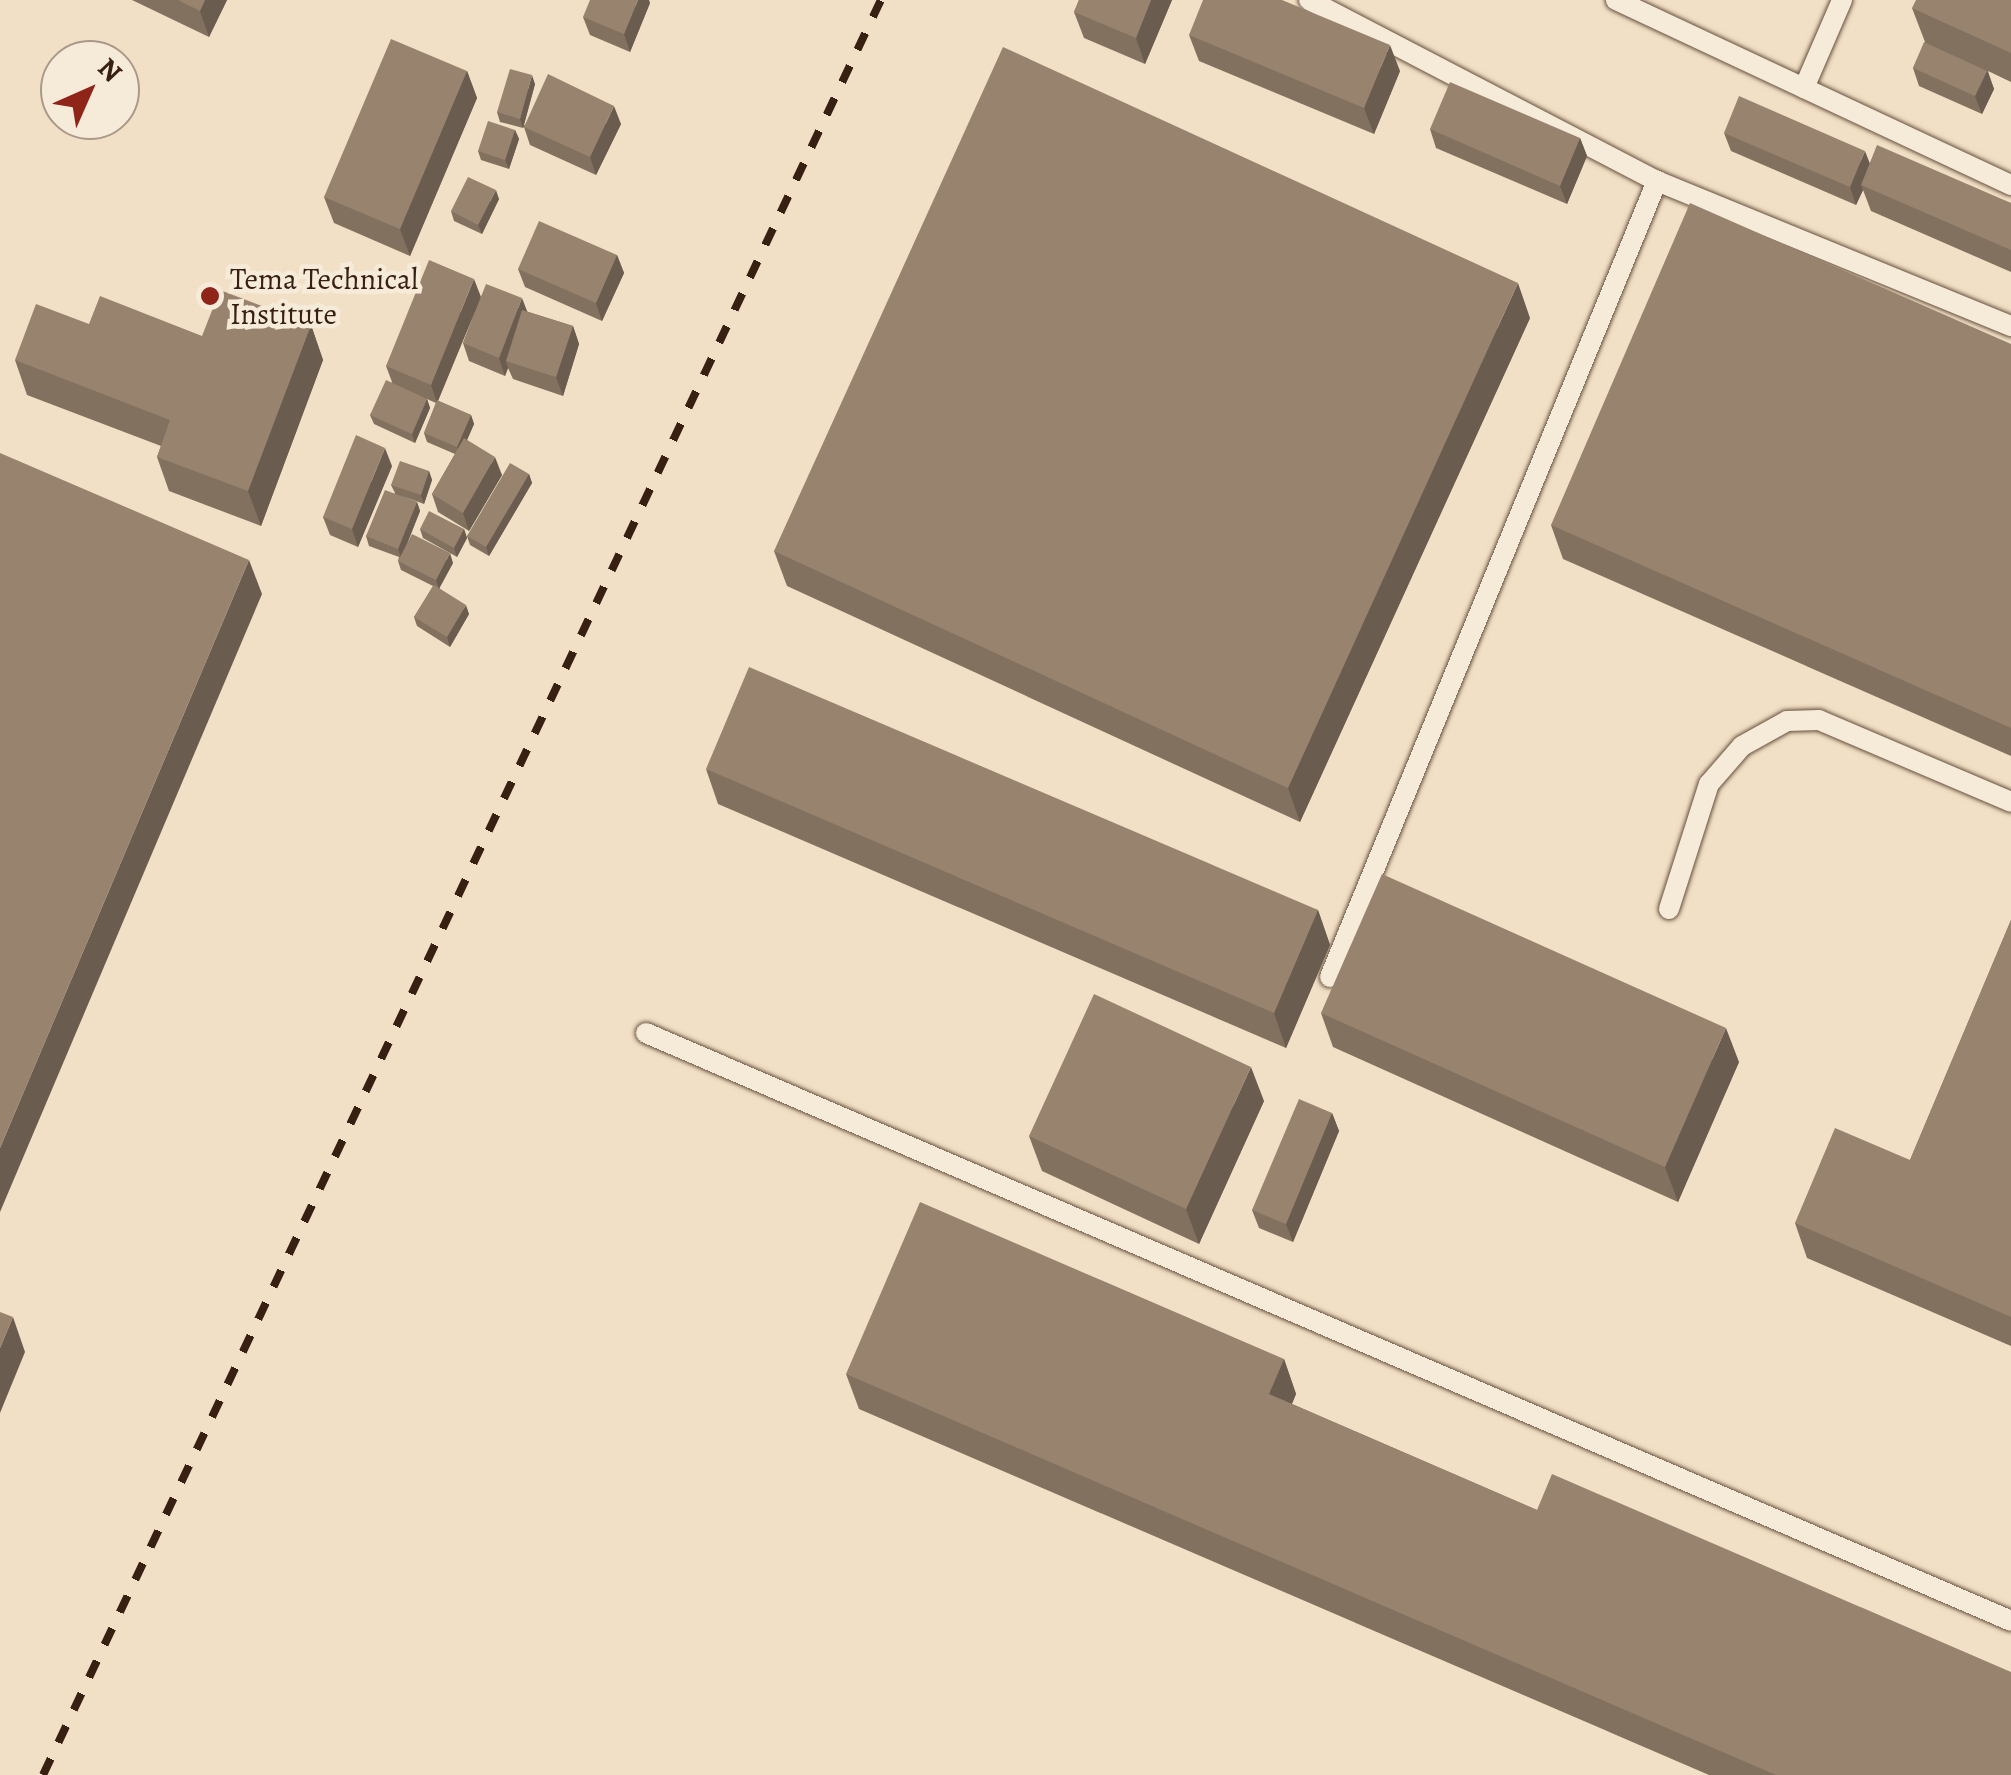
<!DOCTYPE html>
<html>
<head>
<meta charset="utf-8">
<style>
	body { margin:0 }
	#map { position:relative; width:2011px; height:1775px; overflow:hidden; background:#f1e0c5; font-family:Alegreya,serif }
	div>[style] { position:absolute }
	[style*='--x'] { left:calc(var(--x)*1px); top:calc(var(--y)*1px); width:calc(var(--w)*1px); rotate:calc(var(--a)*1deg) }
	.roads { filter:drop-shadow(0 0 2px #664f3e) drop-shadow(0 0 2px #664f3e) }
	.service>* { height:20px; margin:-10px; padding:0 10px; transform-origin:10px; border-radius:10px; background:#f6ebd9 }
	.rail>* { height:8px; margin-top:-4px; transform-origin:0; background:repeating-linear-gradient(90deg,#371f11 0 18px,transparent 0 36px) }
	.wall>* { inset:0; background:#83715f }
	.shaded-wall>* { inset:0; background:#6a5c4e }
	.building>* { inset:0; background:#98836f }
	.dots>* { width:28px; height:28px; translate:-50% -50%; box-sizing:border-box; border:5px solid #f6ebd9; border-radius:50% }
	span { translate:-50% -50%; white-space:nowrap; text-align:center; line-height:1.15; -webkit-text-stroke:9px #f6ebd9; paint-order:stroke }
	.poi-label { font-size:30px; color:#371f11 }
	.left { translate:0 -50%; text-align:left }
	.north { position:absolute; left:40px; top:40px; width:100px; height:100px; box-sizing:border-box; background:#f6ebd9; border:2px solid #aa9989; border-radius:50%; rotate:45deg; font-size:28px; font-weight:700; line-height:40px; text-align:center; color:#371f11 }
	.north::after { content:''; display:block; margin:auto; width:35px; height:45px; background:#8f2418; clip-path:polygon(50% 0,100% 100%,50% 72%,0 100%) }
</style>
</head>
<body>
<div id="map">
	<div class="roads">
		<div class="service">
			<i style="--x:1309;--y:0;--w:392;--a:27.5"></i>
			<i style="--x:1657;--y:181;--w:383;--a:22.3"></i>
			<i style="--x:1616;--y:0;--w:436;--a:25.1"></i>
			<i style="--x:1804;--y:88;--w:96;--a:-66.6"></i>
			<i style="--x:1669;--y:909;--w:131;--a:-72.3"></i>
			<i style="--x:1709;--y:784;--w:50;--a:-49"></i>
			<i style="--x:1742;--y:746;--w:51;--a:-29.1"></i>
			<i style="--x:1787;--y:721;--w:32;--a:-2"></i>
			<i style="--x:1819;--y:720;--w:209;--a:23.1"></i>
			<i style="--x:1330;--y:977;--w:861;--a:-67.67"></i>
			<i style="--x:646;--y:1033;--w:1486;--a:23.3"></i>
		</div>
	</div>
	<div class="rail">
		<i style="--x:43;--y:1775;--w:1963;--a:-64.73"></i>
	</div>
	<div class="wall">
		<i style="clip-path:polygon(132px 0,227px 0,209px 37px)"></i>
		<i style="clip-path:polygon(1079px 0,1172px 0,1145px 64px,1084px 38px,1074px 12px)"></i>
		<i style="clip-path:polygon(2011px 0,2011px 82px,1988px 71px,1994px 89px,1982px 114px,1919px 86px,1913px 68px,1925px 42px,1912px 8px)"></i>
		<i style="clip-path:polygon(650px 3px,630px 52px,590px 35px,583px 17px)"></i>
		<i style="clip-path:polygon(1189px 35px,1400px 71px,1374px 134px,1199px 61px)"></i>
		<i style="clip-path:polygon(467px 71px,477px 98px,410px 256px,334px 223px,324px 197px)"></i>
		<i style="clip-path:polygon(535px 84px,524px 125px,621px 124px,596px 175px,530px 145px,524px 127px,523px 128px,500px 122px,497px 112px)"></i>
		<i style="clip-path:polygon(1430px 129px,1580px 138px,1587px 156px,1567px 204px,1436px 148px)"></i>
		<i style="clip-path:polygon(515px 130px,519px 139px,509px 169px,481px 160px,478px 151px)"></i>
		<i style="clip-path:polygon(1724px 133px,1870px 163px,2011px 203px,2011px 272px,1871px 211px,1863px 190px,1856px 205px,1731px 151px)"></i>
		<i style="clip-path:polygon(499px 199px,482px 234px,454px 221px,451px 211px)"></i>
		<i style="clip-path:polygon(617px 255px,624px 273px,602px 321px,525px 287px,518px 269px)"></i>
		<i style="clip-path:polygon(481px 297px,573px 326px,579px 344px,563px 396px,513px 379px,508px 368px,505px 376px,469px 361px,463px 343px,476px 309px,438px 401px,471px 415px,474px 424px,467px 440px,502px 475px,469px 531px,438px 512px,432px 494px,455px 454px,427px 442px,424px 433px,436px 403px,427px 399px,430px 408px,415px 443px,374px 424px,370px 415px,392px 382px,386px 366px)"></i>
		<i style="clip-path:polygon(1530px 318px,1300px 822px,787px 586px,774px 551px)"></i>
		<i style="clip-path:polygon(311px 325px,323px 360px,261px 526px,169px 491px,157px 457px,161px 446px,27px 395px,15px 360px,202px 336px)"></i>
		<i style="clip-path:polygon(2011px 344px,2011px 756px,1563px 559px,1551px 525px)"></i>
		<i style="clip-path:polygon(392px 466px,358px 547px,330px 535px,323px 517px)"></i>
		<i style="clip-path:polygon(429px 471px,432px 480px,424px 504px,402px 496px,417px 502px,420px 511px,408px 542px,453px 563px,439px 588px,469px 614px,450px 647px,417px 626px,414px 617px,433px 586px,401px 570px,398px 561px,399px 557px,369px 546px,366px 536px,395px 493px,391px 485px)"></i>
		<i style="clip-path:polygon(529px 474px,532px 483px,489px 556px,470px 545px,467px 536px)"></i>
		<i style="clip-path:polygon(420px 529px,464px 529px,467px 538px,457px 557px,423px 538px)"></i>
		<i style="clip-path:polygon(706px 769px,1318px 910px,1330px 945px,1286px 1048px,718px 804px)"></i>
		<i style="clip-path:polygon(2011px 920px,2011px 1346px,1807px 1258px,1795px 1223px,1910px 1160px)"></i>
		<i style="clip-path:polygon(1321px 1013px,1739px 1062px,1678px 1202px,1333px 1047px)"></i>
		<i style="clip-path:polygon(1264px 1101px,1199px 1244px,1042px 1171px,1029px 1136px)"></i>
		<i style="clip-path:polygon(1332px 1113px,1339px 1131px,1293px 1242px,1259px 1228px,1252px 1210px)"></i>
		<i style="clip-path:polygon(1284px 1359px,1296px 1394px,1292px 1404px,1537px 1510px,2011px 1775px,1709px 1775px,859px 1409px,846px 1374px)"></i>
	</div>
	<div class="shaded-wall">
		<i style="clip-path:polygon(205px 0,227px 0,209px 37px,200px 11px)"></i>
		<i style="clip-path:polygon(638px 0,649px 0,650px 3px,630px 52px,624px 34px)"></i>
		<i style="clip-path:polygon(1151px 0,1172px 0,1145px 64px,1136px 38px)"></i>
		<i style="clip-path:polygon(1390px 45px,1400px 71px,1374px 134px,1364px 108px)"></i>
		<i style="clip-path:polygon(467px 71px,477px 98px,410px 256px,400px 229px)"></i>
		<i style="clip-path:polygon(1987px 71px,1994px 89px,1982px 114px,1975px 96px)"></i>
		<i style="clip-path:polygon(532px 75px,535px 84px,523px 128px,520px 119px)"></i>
		<i style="clip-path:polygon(614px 106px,621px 124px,596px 175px,590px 157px)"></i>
		<i style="clip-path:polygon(515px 130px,519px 139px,509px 169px,505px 160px)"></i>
		<i style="clip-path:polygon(1580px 138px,1587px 156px,1567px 204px,1560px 186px)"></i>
		<i style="clip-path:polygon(1865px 151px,1872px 169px,1861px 185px,1863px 190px,1856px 205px,1850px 187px)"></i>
		<i style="clip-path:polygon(496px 190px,499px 199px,482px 234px,478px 225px)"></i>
		<i style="clip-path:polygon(617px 255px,624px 273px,602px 321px,596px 303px)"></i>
		<i style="clip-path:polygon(474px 279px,481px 297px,437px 403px,431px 385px)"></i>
		<i style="clip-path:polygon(1518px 283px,1530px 318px,1300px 822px,1288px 788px)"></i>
		<i style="clip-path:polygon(522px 298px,529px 316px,506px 361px,508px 368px,505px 376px,499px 358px)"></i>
		<i style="clip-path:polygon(311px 325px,323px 360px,261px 526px,248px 491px)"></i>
		<i style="clip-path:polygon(573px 326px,579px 344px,563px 396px,556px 377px)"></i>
		<i style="clip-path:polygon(427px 399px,430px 408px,415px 443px,412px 434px)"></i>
		<i style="clip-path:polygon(471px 415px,474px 424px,460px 456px,457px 447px)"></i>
		<i style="clip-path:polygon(385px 448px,392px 466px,358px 547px,352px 529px)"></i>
		<i style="clip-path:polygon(495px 457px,502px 475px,469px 531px,463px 513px)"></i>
		<i style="clip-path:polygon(429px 471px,432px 480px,424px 504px,421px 495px)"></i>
		<i style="clip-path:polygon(529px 474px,532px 483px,489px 556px,486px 547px)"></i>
		<i style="clip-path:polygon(417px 502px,420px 511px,401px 558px,398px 549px)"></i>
		<i style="clip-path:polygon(464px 529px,467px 538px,457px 557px,454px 548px)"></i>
		<i style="clip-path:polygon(450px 553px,453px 563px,439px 589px,436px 580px)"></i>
		<i style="clip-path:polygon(249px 560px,262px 594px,0 1212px,0 1148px)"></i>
		<i style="clip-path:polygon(466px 605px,469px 614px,450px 647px,447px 637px)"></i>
		<i style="clip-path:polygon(1318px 910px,1330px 945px,1286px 1048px,1274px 1013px)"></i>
		<i style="clip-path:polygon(1726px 1028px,1739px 1062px,1678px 1202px,1665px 1167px)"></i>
		<i style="clip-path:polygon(1251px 1067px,1264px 1101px,1199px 1244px,1186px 1209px)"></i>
		<i style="clip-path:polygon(1332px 1113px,1339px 1131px,1293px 1242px,1286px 1224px)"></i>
		<i style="clip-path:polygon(13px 1317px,25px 1352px,0 1413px,0 1348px)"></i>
		<i style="clip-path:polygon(1284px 1359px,1296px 1394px,1281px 1429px,1269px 1394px)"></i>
	</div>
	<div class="building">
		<i style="clip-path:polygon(178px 0,205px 0,200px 11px)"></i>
		<i style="clip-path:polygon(590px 0,638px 0,624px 34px,583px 17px)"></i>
		<i style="clip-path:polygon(1079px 0,1151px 0,1136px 38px,1074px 12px)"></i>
		<i style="clip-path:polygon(1203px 0,1282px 0,1390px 45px,1364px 108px,1189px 35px)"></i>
		<i style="clip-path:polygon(1916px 0,2011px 0,2011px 53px,1912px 8px)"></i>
		<i style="clip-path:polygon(391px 39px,467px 71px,400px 229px,324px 197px)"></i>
		<i style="clip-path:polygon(1924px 42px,1987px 71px,1975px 96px,1913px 68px)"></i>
		<i style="clip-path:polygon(1003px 47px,1518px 283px,1288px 788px,774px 551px)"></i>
		<i style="clip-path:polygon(510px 69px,532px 75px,520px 119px,497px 112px)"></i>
		<i style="clip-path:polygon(548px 74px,614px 106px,590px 157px,524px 127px)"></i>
		<i style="clip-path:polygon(1450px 82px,1580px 138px,1560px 186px,1430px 129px)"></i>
		<i style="clip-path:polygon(1739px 96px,1865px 151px,1850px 187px,1724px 133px)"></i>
		<i style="clip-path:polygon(488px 121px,515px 130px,505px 160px,478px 151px)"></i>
		<i style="clip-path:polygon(1877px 145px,2011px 203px,2011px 250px,1861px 185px)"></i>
		<i style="clip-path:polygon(468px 177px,496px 190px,478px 225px,451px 211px)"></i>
		<i style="clip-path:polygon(1690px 203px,2011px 344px,2011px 728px,1551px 525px)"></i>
		<i style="clip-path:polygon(539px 221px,617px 255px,596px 303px,518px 269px)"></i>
		<i style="clip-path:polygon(429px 260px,474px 279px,431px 385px,386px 366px)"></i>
		<i style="clip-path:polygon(486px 284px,522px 298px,499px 358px,463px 343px)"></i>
		<i style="clip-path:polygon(220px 290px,311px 325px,248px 491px,157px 457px,170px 420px,15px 360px,36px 304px,89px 324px,100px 296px,202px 336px)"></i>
		<i style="clip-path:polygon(522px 310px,573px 326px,556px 377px,506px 361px)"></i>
		<i style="clip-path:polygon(386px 380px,427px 399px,412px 434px,370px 415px)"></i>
		<i style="clip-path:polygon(437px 400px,471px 415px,457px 447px,424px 433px)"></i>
		<i style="clip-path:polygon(356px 435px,385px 448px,352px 529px,323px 517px)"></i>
		<i style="clip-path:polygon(464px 438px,495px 457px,463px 513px,432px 494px)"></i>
		<i style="clip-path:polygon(0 453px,249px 560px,0 1148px)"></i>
		<i style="clip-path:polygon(400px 461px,429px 471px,421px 495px,391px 485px)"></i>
		<i style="clip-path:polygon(510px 463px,529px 474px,486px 547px,467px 536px)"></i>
		<i style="clip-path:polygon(385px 490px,417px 502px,398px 549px,366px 536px)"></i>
		<i style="clip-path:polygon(429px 511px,464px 529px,454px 548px,420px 529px)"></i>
		<i style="clip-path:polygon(412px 534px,450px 553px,436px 580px,398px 561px)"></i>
		<i style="clip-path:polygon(434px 585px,466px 605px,447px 637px,414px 617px)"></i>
		<i style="clip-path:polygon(749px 667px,1318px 910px,1274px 1013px,706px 769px)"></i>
		<i style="clip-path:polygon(1382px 874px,1726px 1028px,1665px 1167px,1321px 1013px)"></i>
		<i style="clip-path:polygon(2011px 920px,2011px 1317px,1795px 1223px,1835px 1128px,1910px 1160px)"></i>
		<i style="clip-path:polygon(1094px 994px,1251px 1067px,1186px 1209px,1029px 1136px)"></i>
		<i style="clip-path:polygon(1299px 1099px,1332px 1113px,1286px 1224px,1252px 1210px)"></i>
		<i style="clip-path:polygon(920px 1202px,1284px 1359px,1269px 1394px,1537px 1510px,1552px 1474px,2011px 1672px,2011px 1775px,1776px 1775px,846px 1374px)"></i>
		<i style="clip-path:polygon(0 1312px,13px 1317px,0 1348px)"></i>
	</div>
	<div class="dots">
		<i style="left:210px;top:296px;background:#8f2418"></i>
	</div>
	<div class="poi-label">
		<span class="left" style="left:230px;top:296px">Tema Technical<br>Institute</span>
	</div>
	<div class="north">N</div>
</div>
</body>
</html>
